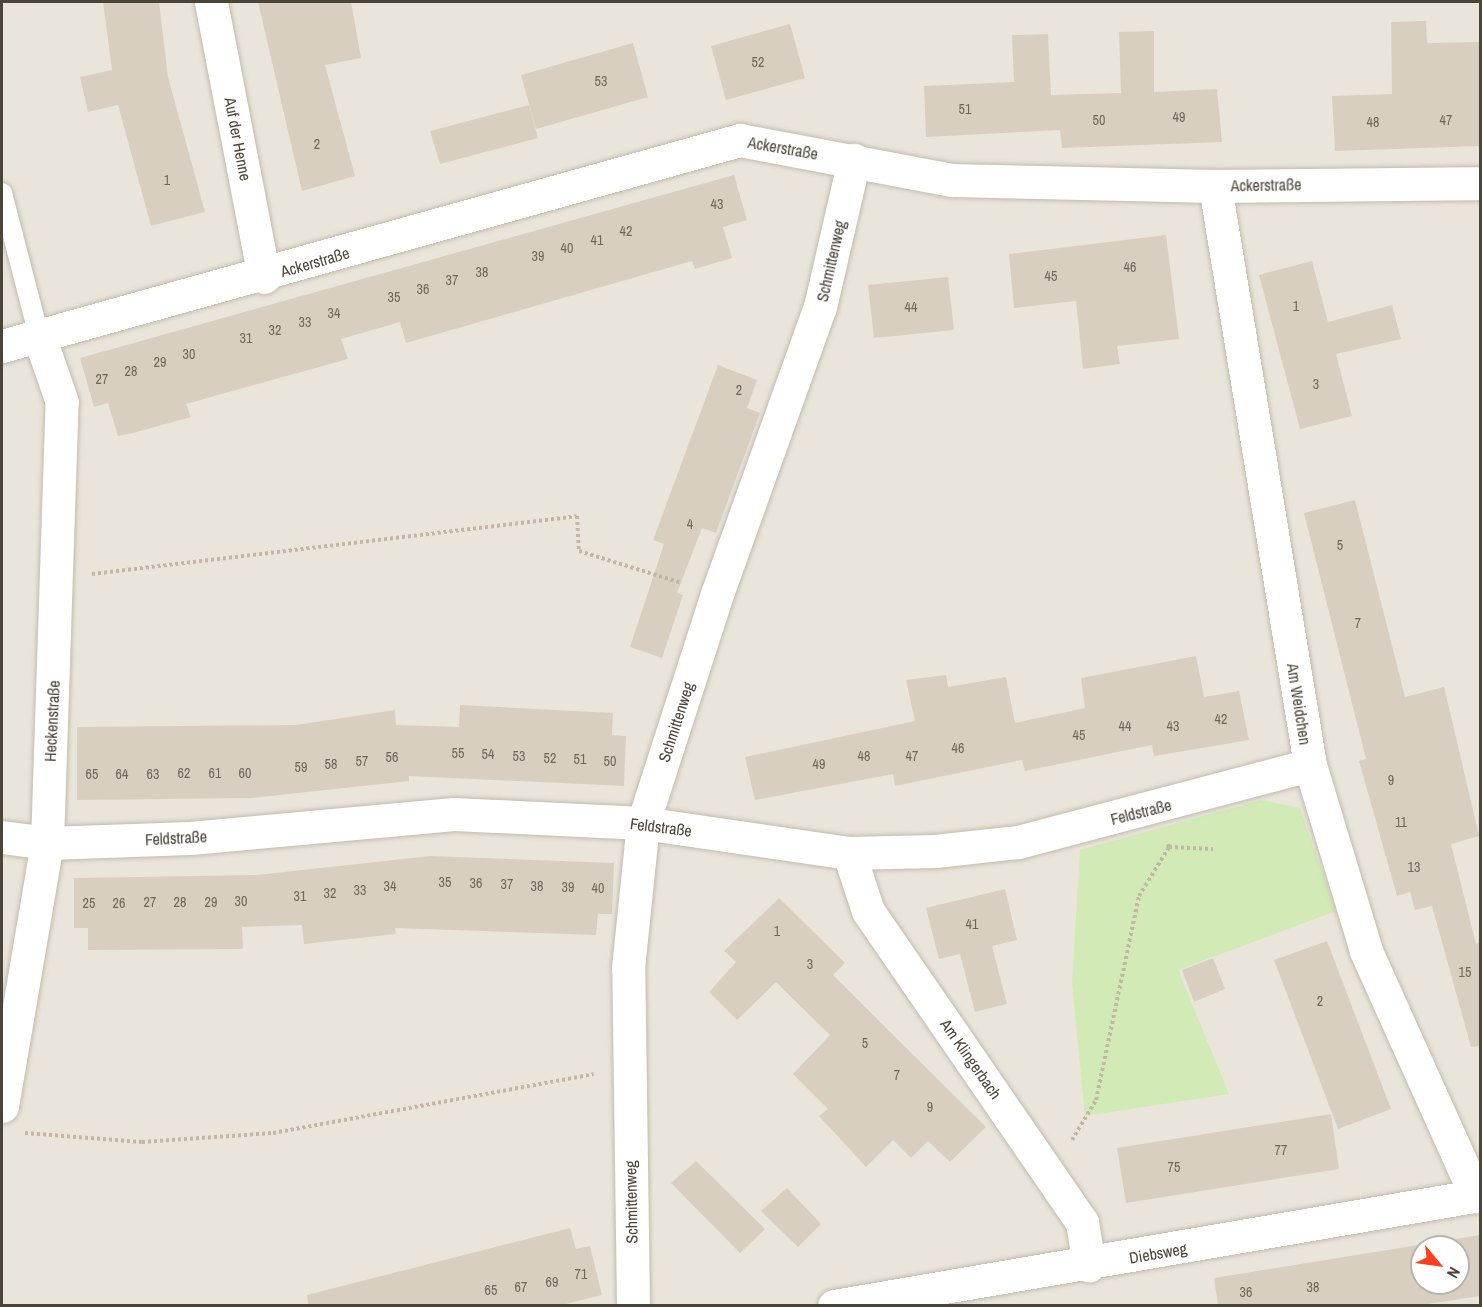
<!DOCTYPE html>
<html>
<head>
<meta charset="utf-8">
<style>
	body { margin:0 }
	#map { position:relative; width:1482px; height:1307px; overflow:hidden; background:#f6f3ec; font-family:"Archivo Narrow",sans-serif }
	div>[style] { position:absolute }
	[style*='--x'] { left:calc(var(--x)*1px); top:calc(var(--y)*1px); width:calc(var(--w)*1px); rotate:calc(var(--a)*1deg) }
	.residential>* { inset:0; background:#eae5da }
	.green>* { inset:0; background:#d2eab5 }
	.building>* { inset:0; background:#d8cfc1 }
	.path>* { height:4px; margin-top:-2px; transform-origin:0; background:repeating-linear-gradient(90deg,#c4b79f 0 3px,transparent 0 6px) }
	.roads { filter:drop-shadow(0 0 2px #c2bbae) drop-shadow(0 0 2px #c2bbae) }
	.service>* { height:20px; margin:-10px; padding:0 10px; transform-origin:10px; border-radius:10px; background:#fff }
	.minor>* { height:33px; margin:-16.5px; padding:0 16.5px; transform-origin:16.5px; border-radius:16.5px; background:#fff }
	span { translate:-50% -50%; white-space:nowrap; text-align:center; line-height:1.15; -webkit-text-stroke:4.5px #fff; paint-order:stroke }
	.number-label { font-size:14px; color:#6e675b }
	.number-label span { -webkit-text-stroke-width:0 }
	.street-label { font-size:16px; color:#4b4439 }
	.frame { position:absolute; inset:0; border:3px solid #4b4439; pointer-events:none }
	.north { position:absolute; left:1410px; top:1235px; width:60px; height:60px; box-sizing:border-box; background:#fff; border:2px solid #b7b4b0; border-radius:50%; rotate:119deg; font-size:16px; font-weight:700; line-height:24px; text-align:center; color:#4b4439 }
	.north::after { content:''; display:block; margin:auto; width:21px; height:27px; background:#fc3f1d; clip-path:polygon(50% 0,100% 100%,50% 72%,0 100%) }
</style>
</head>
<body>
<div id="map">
	<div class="residential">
		<i style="clip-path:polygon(evenodd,2px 2px,1480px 2px,1480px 1305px,2px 1306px,2px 2px,1422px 1247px,1458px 1247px,1458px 1283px,1422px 1283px,1422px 1247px)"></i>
	</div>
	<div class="green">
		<i style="clip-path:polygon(1261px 800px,1300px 808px,1336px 911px,1178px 970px,1229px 1094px,1085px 1116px,1072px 983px,1080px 850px)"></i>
	</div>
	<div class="building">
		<i style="clip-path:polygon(103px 2px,159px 2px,168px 77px,205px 212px,151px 226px,118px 105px,88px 112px,80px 77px,112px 70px)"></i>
		<i style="clip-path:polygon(258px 2px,351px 2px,361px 58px,325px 65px,355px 176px,302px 191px)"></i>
		<i style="clip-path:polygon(1426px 21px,1427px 43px,1480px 42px,1480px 146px,1335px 151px,1332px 96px,1392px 94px,1391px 22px)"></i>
		<i style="clip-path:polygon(790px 24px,805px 78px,726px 100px,711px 46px)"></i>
		<i style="clip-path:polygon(1154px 31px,1154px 92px,1217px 89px,1222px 142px,1062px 148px,1060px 130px,926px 137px,924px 86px,1014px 82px,1012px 35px,1048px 34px,1051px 95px,1121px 93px,1119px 32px)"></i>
		<i style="clip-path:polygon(633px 43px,648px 97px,536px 129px,521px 75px)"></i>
		<i style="clip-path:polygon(529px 105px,538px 138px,440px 164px,430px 131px)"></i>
		<i style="clip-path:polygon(734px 175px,747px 220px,723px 227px,732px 258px,695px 269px,692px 261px,406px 343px,400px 322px,341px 339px,348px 359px,186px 404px,191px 417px,133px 433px,118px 436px,108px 403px,94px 407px,80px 358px)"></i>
		<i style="clip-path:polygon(1166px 235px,1179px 339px,1117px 346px,1120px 364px,1083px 369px,1076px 301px,1014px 308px,1009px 254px)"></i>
		<i style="clip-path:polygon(1312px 261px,1328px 322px,1392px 305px,1401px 339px,1336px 354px,1352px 416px,1300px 429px,1259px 275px)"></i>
		<i style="clip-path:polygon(948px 277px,954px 330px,874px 338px,868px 285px)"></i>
		<i style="clip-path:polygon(718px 365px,757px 380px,747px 408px,760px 413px,716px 533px,702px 528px,677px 593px,683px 595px,662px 658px,630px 647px,664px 544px,653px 540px)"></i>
		<i style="clip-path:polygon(1355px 500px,1405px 697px,1444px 687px,1452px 720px,1479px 836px,1451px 844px,1476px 944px,1480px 942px,1480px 1046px,1471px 1047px,1432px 906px,1415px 910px,1410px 892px,1397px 896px,1359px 761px,1366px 759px,1304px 513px)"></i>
		<i style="clip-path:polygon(1196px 656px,1204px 697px,1239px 691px,1249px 740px,1154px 756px,1152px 745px,1025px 771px,1022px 760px,895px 786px,893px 774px,755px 800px,745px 757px,915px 721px,906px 680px,946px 675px,948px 687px,1006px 677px,1015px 723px,1085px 708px,1081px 678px)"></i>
		<i style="clip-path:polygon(460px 705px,613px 713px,612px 735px,626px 736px,624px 786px,409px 776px,409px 781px,252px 798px,77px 800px,77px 727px,296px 725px,395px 710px,396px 725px,459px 727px)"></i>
		<i style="clip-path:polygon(430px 856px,614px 863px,612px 914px,598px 914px,596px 935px,395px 928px,396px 934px,304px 944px,302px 925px,242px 927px,243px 949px,88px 950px,88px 928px,74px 928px,74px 878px,257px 875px)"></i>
		<i style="clip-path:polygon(1005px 889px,1017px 940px,992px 946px,1007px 1004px,975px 1012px,960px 954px,939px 959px,926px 908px)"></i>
		<i style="clip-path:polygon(779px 898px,845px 963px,833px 975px,986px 1127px,950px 1162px,928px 1141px,911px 1158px,893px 1140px,866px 1167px,819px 1116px,828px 1109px,793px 1074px,830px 1035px,776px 982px,737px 1020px,709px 992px,736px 962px,724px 951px)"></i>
		<i style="clip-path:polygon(1327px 941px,1391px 1109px,1338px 1129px,1274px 960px)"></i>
		<i style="clip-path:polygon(1213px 958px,1225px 989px,1194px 1002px,1182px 970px)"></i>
		<i style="clip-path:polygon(1331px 1114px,1339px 1169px,1126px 1203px,1117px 1148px)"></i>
		<i style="clip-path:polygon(696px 1161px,765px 1229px,740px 1253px,671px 1183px)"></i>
		<i style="clip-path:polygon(787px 1188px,821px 1224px,798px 1247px,761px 1211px)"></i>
		<i style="clip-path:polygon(570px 1228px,576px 1249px,590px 1246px,602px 1295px,562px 1305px,308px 1305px,307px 1295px)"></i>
		<i style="clip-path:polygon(evenodd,1480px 1235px,1480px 1296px,1421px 1305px,1218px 1305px,1214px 1278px,1480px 1235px,1422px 1247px,1458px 1247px,1458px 1283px,1422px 1283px,1422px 1247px)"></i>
	</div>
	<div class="path">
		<i style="--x:92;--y:574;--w:488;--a:-6.8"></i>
		<i style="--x:577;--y:516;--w:35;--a:87"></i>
		<i style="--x:579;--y:551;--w:108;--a:17.3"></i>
		<i style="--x:1169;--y:847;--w:44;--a:2.6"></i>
		<i style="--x:25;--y:1133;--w:117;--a:4.4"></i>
		<i style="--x:142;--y:1142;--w:131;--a:-3.9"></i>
		<i style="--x:273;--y:1133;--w:326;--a:-10.4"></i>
		<i style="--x:1072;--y:1140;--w:47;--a:-59"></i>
		<i style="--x:1096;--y:1100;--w:208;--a:-78.1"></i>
		<i style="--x:1139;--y:896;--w:57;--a:-58.5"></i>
		<i style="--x:1169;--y:847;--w:6;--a:-108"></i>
	</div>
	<div class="roads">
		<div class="service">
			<i style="--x:2;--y:193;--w:148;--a:75.5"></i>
		</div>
		<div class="minor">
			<i style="--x:211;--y:2;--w:280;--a:79.1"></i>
			<i style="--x:1215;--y:186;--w:587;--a:80.68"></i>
			<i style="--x:1310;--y:765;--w:194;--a:73.2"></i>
			<i style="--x:1366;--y:951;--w:269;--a:65.8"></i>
			<i style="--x:2;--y:346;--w:766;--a:-15.6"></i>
			<i style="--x:740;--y:140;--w:215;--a:10.7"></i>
			<i style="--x:951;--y:180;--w:264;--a:1.3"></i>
			<i style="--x:1215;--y:186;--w:265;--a:-0.6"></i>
			<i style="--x:2;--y:837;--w:45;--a:7.6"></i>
			<i style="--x:47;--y:843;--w:143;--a:-2"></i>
			<i style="--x:190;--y:838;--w:265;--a:-5.2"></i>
			<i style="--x:454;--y:814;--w:189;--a:2.7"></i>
			<i style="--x:643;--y:823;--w:208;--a:8.3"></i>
			<i style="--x:849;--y:853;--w:86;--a:-1.3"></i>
			<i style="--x:935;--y:851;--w:83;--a:-6.2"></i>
			<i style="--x:1018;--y:842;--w:302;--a:-14.8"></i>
			<i style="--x:849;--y:853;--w:61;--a:71.9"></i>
			<i style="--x:868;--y:911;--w:378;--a:55.5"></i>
			<i style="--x:1082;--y:1222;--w:44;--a:80.8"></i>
			<i style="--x:2;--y:1106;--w:267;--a:-80.3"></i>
			<i style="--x:47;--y:843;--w:441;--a:-88.1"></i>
			<i style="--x:62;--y:402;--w:70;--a:-109.2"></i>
			<i style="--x:633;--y:1306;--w:338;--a:-90.8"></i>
			<i style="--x:628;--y:968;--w:146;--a:-84.1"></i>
			<i style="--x:643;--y:823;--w:241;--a:-72.1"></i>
			<i style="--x:717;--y:594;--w:305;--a:-70.3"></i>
			<i style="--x:820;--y:307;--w:151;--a:-77"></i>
			<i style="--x:834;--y:1306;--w:655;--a:-9.75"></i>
		</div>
	</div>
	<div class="number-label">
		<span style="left:758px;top:62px">52</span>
		<span style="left:601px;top:81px">53</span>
		<span style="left:965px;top:109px">51</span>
		<span style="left:1179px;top:117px">49</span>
		<span style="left:1099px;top:120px">50</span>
		<span style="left:1446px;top:120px">47</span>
		<span style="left:1373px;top:122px">48</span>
		<span style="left:317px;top:144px">2</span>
		<span style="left:167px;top:180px">1</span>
		<span style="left:717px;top:204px">43</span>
		<span style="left:626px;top:231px">42</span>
		<span style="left:597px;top:240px">41</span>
		<span style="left:567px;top:248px">40</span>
		<span style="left:538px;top:256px">39</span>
		<span style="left:1130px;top:267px">46</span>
		<span style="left:482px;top:272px">38</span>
		<span style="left:1051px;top:276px">45</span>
		<span style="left:452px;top:280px">37</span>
		<span style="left:423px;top:289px">36</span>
		<span style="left:394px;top:297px">35</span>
		<span style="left:1296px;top:306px">1</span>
		<span style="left:911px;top:307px">44</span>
		<span style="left:334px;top:313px">34</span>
		<span style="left:305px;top:322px">33</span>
		<span style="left:275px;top:330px">32</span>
		<span style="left:246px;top:338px">31</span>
		<span style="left:189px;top:354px">30</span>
		<span style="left:160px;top:362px">29</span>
		<span style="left:131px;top:371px">28</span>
		<span style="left:102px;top:379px">27</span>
		<span style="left:1316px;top:384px">3</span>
		<span style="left:739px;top:390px">2</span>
		<span style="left:690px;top:524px">4</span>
		<span style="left:1340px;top:545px">5</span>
		<span style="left:1358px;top:623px">7</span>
		<span style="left:1221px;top:719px">42</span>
		<span style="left:1125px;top:726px">44</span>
		<span style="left:1173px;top:726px">43</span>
		<span style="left:1079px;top:735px">45</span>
		<span style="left:958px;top:748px">46</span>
		<span style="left:458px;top:753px">55</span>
		<span style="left:488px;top:754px">54</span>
		<span style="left:519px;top:756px">53</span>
		<span style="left:864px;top:756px">48</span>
		<span style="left:912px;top:756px">47</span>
		<span style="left:392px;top:757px">56</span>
		<span style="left:550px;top:758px">52</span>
		<span style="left:580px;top:759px">51</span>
		<span style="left:362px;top:761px">57</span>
		<span style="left:610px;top:761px">50</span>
		<span style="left:331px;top:764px">58</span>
		<span style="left:819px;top:764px">49</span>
		<span style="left:301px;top:767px">59</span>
		<span style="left:184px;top:773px">62</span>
		<span style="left:215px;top:773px">61</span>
		<span style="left:245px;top:773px">60</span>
		<span style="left:92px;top:774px">65</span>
		<span style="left:122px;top:774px">64</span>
		<span style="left:153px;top:774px">63</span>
		<span style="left:1391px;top:780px">9</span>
		<span style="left:1401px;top:822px">11</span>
		<span style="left:1414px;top:867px">13</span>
		<span style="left:445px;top:882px">35</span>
		<span style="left:476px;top:883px">36</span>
		<span style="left:507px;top:884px">37</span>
		<span style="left:390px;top:886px">34</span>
		<span style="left:537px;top:886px">38</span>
		<span style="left:568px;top:887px">39</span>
		<span style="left:598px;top:888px">40</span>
		<span style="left:360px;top:890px">33</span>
		<span style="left:330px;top:893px">32</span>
		<span style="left:300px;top:896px">31</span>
		<span style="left:241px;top:901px">30</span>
		<span style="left:150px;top:902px">27</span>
		<span style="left:180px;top:902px">28</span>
		<span style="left:211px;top:902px">29</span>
		<span style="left:89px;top:903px">25</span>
		<span style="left:119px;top:903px">26</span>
		<span style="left:972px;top:924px">41</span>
		<span style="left:777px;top:931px">1</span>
		<span style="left:810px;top:964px">3</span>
		<span style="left:1465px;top:972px">15</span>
		<span style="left:1320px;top:1001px">2</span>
		<span style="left:865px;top:1043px">5</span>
		<span style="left:897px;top:1075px">7</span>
		<span style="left:930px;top:1107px">9</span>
		<span style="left:1281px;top:1150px">77</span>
		<span style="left:1174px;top:1167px">75</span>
		<span style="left:581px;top:1274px">71</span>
		<span style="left:552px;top:1282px">69</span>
		<span style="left:521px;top:1287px">67</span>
		<span style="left:1313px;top:1287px">38</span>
		<span style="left:491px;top:1290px">65</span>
		<span style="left:1246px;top:1292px">36</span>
	</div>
	<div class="street-label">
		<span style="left:238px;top:139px;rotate:79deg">Auf der Henne</span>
		<span style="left:783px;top:148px;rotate:10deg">Ackerstraße</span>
		<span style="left:1266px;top:185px;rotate:-1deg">Ackerstraße</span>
		<span style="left:831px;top:261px;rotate:-77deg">Schmittenweg</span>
		<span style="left:315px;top:262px;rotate:-16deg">Ackerstraße</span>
		<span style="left:1299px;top:704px;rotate:81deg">Am Weidchen</span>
		<span style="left:52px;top:721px;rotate:-87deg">Heckenstraße</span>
		<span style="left:676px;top:722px;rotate:-72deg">Schmittenweg</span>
		<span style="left:1141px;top:812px;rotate:-14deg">Feldstraße</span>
		<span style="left:661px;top:827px;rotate:7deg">Feldstraße</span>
		<span style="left:176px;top:838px;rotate:-3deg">Feldstraße</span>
		<span style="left:971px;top:1059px;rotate:55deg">Am Klingerbach</span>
		<span style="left:631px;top:1202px;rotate:-91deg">Schmittenweg</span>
		<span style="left:1158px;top:1253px;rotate:-10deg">Diebsweg</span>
	</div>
	<div class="frame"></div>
	<div class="north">N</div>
</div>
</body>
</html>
